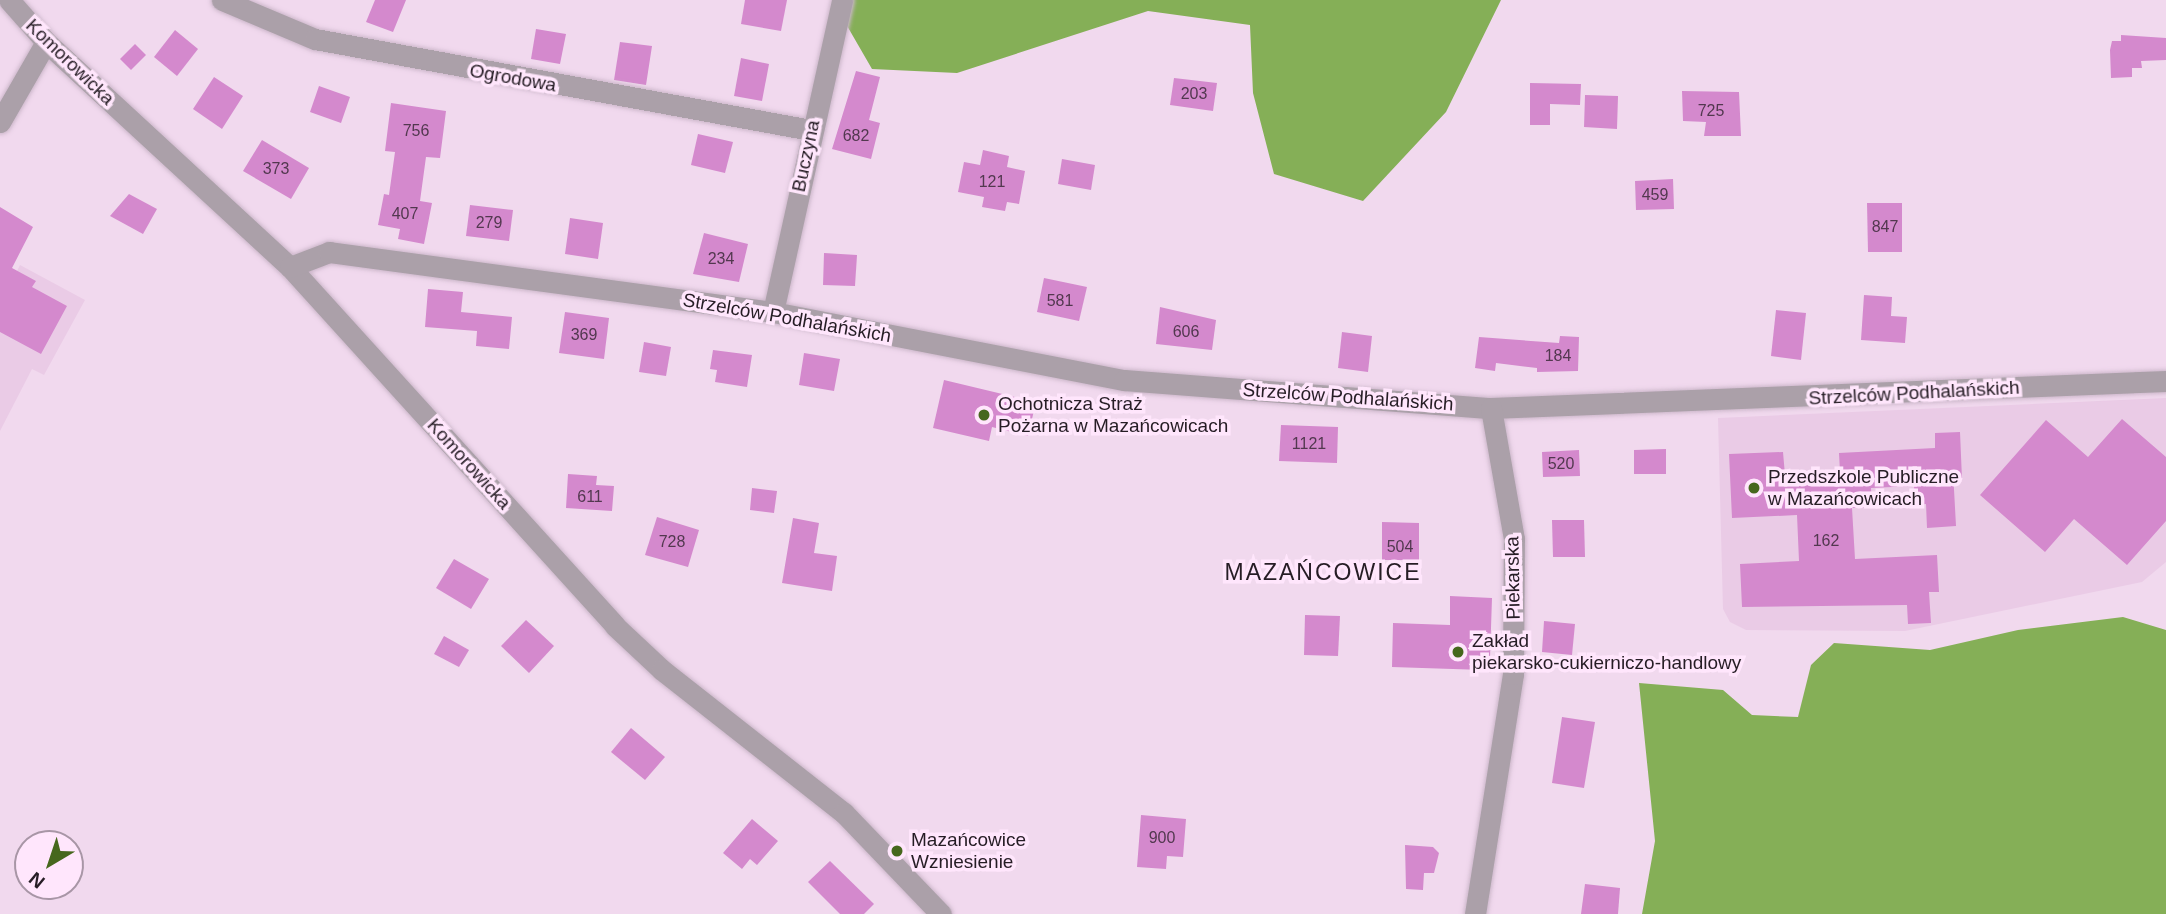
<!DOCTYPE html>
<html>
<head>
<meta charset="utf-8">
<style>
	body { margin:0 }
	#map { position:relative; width:2166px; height:914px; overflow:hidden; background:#f1d9ee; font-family:Arial,sans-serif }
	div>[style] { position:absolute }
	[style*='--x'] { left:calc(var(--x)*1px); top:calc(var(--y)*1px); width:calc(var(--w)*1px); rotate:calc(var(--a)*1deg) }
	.built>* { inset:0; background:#eacbe6 }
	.forest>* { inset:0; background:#85af57 }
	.building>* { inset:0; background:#d489cd }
	.roads { filter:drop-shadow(0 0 2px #ccb7ca) drop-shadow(0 0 2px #ccb7ca) }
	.minor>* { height:21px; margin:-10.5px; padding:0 10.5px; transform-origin:10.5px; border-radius:10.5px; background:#aba0a9 }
	.dots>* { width:19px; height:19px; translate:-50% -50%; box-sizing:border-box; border:4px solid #ffe6fc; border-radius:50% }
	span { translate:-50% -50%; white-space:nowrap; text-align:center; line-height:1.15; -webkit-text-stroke:7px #ffe6fc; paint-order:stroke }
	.number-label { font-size:16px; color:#52384f }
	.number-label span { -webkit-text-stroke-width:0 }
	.street-label { font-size:19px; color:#261d25 }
	.poi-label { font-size:19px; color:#261d25 }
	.left { translate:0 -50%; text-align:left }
	.quarter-label { font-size:23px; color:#261d25; letter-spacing:2px }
	.north { position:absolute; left:14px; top:830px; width:70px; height:70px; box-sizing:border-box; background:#ffe6fc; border:2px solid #a896a6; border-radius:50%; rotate:219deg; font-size:19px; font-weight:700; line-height:28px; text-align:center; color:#261d25 }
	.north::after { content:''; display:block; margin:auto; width:24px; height:32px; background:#46671d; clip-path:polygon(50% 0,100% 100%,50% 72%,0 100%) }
</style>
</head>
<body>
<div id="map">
	<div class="built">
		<i style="clip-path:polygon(0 262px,17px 271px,20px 265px,85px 300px,44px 375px,32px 369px,0 431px)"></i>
		<i style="clip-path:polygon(2166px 398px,2166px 562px,2142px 582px,1905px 631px,1746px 630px,1730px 622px,1723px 609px,1718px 418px)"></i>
	</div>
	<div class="forest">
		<i style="clip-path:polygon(852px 0,1501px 0,1446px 112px,1363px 201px,1274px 174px,1253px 93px,1250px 25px,1148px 11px,957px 73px,872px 69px,846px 24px)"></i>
		<i style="clip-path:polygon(2123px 617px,2166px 630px,2166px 914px,1642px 914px,1655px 841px,1639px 683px,1723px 690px,1752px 715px,1798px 717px,1811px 665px,1834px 643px,1930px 650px,2018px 630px)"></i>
	</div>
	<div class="building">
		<i style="clip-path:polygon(375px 0,406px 0,393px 32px,366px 22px)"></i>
		<i style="clip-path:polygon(745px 0,787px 0,781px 31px,741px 24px)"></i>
		<i style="clip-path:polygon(536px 29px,566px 34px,560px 64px,531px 59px)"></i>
		<i style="clip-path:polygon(175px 30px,198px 49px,177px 76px,154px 57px)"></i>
		<i style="clip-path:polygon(2121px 35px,2166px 38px,2166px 60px,2141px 61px,2142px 68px,2132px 68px,2132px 77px,2111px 78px,2110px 50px,2112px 41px,2121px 41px)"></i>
		<i style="clip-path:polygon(620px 42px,652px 46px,646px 85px,614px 80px)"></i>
		<i style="clip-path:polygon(135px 44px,146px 55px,131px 70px,120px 59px)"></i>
		<i style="clip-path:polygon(741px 58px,769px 64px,762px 101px,734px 96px)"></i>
		<i style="clip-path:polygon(856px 71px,880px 77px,869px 120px,880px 123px,871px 159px,832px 149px)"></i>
		<i style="clip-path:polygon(214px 77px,243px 96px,222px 129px,193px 109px)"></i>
		<i style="clip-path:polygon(1174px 78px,1217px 83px,1213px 111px,1170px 105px)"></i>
		<i style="clip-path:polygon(1530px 83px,1581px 84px,1580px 105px,1550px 104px,1550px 125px,1530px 125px)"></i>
		<i style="clip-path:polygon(319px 86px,350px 97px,341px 123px,310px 112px)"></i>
		<i style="clip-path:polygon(1682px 91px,1739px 92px,1741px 136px,1704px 136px,1706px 122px,1683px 121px)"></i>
		<i style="clip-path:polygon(1585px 95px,1618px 96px,1617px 129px,1584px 127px)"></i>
		<i style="clip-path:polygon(391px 103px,446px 111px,440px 158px,426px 157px,420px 201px,432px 203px,424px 244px,398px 239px,400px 229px,378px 225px,384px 194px,389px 195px,395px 152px,385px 151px)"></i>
		<i style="clip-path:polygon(698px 134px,733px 142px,725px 173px,691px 165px)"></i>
		<i style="clip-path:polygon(262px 140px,309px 168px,291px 199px,243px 171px)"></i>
		<i style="clip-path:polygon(983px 150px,1009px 156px,1007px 167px,1025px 171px,1019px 204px,1007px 202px,1005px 211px,982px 207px,984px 197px,958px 192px,964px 162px,980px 165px)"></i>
		<i style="clip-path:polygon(1062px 159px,1095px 165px,1091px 190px,1058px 184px)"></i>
		<i style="clip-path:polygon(1673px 179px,1674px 209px,1636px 210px,1635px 181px)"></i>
		<i style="clip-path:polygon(129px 194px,157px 209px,143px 234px,110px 216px)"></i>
		<i style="clip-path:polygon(1867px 203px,1902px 203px,1902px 252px,1868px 252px)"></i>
		<i style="clip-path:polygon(470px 205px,513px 210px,509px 241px,466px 236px)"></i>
		<i style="clip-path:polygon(0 207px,33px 227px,12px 268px,36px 281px,32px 287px,67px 306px,41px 354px,0 332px)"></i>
		<i style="clip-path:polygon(570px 218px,603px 223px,598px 259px,565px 254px)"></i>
		<i style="clip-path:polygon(704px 233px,748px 244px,739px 282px,693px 274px)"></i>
		<i style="clip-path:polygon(824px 253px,857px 255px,855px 286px,823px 285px)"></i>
		<i style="clip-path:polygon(1044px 278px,1087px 287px,1079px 321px,1037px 312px)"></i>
		<i style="clip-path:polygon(428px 289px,463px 292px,461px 312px,512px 317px,509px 349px,476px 346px,477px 331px,425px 327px)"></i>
		<i style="clip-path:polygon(1864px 295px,1892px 297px,1891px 316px,1907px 317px,1905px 343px,1861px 340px)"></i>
		<i style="clip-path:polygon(1160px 307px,1216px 320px,1212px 350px,1156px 344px)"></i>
		<i style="clip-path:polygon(1776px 310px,1806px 313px,1801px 360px,1771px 356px)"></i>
		<i style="clip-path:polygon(565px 312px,609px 318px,604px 359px,559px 353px)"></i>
		<i style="clip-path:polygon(1342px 332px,1372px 336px,1368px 372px,1338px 368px)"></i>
		<i style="clip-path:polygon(1560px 336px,1579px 337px,1578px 371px,1537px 372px,1537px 368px,1496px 363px,1495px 371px,1475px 368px,1479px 337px,1559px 343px)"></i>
		<i style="clip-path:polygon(644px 342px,671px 347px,666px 376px,639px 372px)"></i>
		<i style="clip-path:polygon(713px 350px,752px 355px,747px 387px,715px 382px,717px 370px,710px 369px)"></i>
		<i style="clip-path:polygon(804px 353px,840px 359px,834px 391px,799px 385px)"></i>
		<i style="clip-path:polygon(944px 380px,1036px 402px,1028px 436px,992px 427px,989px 441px,933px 428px)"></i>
		<i style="clip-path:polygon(2122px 419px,2166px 457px,2166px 521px,2127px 565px,2074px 519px,2045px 552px,1980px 495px,2046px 420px,2088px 457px)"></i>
		<i style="clip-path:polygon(1281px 425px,1338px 427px,1337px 463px,1279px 461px)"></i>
		<i style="clip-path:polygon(1960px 432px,1962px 479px,1953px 471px,1956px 526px,1927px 528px,1926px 504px,1915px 505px,1914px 486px,1871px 488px,1872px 507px,1852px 508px,1855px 559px,1937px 555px,1939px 592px,1929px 592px,1931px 623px,1908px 624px,1907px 605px,1742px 607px,1740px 564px,1799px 561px,1797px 515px,1732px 518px,1729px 454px,1783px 452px,1785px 475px,1840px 472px,1839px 453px,1935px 448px,1935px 433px)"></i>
		<i style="clip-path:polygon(1666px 449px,1666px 474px,1634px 474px,1634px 450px)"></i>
		<i style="clip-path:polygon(1579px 450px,1580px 476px,1543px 477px,1542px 452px)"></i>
		<i style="clip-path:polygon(568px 474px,597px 476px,596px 485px,614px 486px,612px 511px,566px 508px)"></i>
		<i style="clip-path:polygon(752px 488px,777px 491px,774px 513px,750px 510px)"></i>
		<i style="clip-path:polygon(657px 517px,699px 530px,688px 567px,645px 555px)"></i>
		<i style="clip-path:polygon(793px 518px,819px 523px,814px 553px,837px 556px,832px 591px,782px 583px)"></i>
		<i style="clip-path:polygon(1552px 520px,1584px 520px,1585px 557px,1553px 557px)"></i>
		<i style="clip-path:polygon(1382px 522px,1419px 523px,1419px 560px,1382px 560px)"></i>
		<i style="clip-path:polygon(454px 559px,489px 579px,471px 609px,436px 588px)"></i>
		<i style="clip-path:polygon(1450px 596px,1492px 598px,1490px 658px,1483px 658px,1483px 670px,1392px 667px,1393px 623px,1450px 625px)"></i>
		<i style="clip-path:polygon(1305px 615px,1340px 616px,1338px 656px,1304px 655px)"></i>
		<i style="clip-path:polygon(526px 620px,554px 646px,529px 673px,501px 646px)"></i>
		<i style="clip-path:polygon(1544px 621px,1575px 624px,1572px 655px,1542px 652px)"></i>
		<i style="clip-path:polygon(444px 636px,469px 650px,459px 667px,434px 654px)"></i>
		<i style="clip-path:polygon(1562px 717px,1595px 722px,1584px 788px,1552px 783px)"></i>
		<i style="clip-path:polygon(631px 728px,665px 757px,645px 780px,611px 752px)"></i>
		<i style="clip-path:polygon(1141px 815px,1186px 819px,1183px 857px,1167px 856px,1166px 869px,1137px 867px)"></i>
		<i style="clip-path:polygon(752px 819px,778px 841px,757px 865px,750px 859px,742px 869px,723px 853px)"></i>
		<i style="clip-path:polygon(1405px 845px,1433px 847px,1439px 853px,1434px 873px,1424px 873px,1423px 890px,1406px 889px)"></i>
		<i style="clip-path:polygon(830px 861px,874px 904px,864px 914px,840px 914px,808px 882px)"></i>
		<i style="clip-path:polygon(1585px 884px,1620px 888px,1618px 914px,1581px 914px)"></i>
	</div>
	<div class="roads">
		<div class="minor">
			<i style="--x:9;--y:0;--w:56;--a:48.6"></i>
			<i style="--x:46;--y:42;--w:332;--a:42.7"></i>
			<i style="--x:290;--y:267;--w:484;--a:47.8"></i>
			<i style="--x:615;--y:626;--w:64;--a:43.1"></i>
			<i style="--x:662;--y:670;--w:231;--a:38.2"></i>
			<i style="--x:844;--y:813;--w:140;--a:46.2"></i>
			<i style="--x:222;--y:0;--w:101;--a:22.8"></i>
			<i style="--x:315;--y:39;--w:504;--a:10.4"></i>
			<i style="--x:0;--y:122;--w:92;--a:-60.1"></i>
			<i style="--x:290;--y:267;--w:42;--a:-21"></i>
			<i style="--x:329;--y:252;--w:448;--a:7.7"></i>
			<i style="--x:773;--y:312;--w:358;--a:11"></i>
			<i style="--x:1124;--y:380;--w:368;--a:4.4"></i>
			<i style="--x:1491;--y:408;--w:676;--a:-2.29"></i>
			<i style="--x:773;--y:312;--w:320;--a:-77.5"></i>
			<i style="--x:1475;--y:914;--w:243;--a:-81"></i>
			<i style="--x:1513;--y:674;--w:135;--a:-89.6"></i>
			<i style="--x:1514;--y:539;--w:133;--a:-100"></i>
		</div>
	</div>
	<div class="dots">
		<i style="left:984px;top:415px;background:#46671d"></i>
		<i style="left:1754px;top:488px;background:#46671d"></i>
		<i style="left:1458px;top:652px;background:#46671d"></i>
		<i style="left:897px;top:851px;background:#46671d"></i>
	</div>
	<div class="number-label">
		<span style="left:1194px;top:94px">203</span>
		<span style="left:1711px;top:111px">725</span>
		<span style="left:416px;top:131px">756</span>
		<span style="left:856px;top:136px">682</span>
		<span style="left:276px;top:169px">373</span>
		<span style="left:992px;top:182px">121</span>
		<span style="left:1655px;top:195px">459</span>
		<span style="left:405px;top:214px">407</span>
		<span style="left:489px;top:223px">279</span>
		<span style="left:1885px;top:227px">847</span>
		<span style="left:721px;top:259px">234</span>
		<span style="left:1060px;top:301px">581</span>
		<span style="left:1186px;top:332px">606</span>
		<span style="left:584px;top:335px">369</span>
		<span style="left:1558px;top:356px">184</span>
		<span style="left:1309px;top:444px">1121</span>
		<span style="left:1561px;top:464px">520</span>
		<span style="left:590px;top:497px">611</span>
		<span style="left:1826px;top:541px">162</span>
		<span style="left:672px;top:542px">728</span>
		<span style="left:1400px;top:547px">504</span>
		<span style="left:1162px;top:838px">900</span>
	</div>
	<div class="street-label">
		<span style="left:70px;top:62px;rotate:44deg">Komorowicka</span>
		<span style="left:513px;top:78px;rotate:10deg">Ogrodowa</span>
		<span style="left:806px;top:156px;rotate:-78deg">Buczyna</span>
		<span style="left:787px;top:318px;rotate:10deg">Strzelców Podhalańskich</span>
		<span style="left:1914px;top:393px;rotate:-3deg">Strzelców Podhalańskich</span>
		<span style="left:1348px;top:397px;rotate:4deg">Strzelców Podhalańskich</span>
		<span style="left:469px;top:464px;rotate:48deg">Komorowicka</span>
		<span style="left:1513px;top:578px;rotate:-91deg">Piekarska</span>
	</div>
	<div class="poi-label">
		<span class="left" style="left:998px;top:415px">Ochotnicza Straż<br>Pożarna w Mazańcowicach</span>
		<span class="left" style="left:1768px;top:488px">Przedszkole Publiczne<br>w Mazańcowicach</span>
		<span class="left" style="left:1472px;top:652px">Zakład<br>piekarsko-cukierniczo-handlowy</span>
		<span class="left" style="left:911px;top:851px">Mazańcowice<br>Wzniesienie</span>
	</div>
	<div class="quarter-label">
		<span style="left:1323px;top:572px">MAZAŃCOWICE</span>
	</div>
	<div class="north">N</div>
</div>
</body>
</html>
